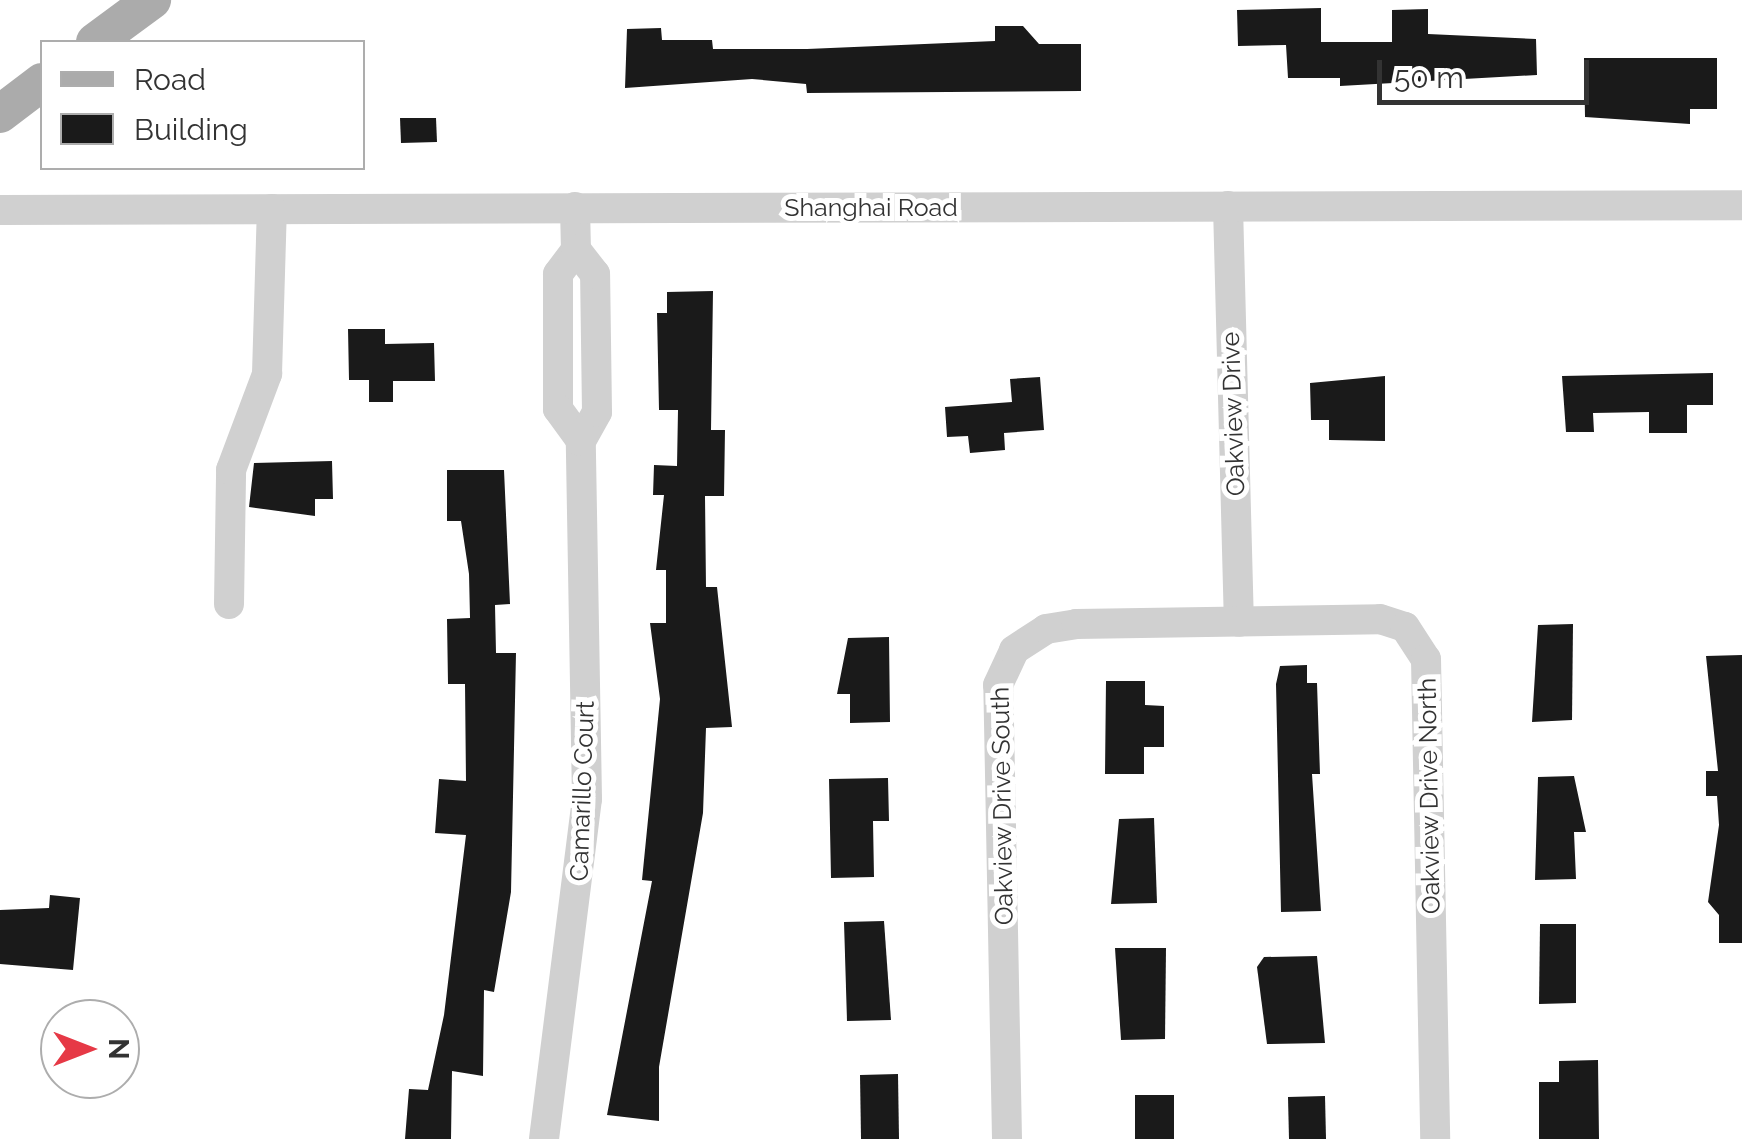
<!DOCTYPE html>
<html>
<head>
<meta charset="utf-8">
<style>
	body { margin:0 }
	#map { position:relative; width:1742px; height:1139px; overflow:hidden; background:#fff; font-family:Raleway,sans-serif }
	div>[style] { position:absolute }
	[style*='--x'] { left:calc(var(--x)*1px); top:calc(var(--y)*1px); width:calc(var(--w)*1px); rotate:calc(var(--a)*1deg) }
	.building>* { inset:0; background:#1a1a1a }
	.minor>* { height:30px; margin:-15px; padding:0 15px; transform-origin:15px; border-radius:15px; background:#d0d0d0 }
	.major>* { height:38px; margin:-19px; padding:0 19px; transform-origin:19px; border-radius:19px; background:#ababab }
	span { translate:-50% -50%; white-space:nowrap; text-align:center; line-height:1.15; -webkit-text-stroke:10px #fff; paint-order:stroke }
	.street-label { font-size:25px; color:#333 }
	.legend { position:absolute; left:40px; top:40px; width:325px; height:130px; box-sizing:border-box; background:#fff; border:2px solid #adadad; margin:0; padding:12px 18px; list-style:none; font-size:30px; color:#333 }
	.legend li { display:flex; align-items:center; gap:20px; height:50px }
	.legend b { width:50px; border:2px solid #adadad }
	.north { position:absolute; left:40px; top:999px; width:100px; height:100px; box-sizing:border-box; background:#fff; border:2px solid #adadad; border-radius:50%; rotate:90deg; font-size:28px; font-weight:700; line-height:40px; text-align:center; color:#333 }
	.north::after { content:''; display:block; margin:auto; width:35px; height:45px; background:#e63946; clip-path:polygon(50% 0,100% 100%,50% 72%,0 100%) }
	.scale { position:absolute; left:1377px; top:60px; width:212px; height:45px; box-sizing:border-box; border:5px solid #333; border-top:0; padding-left:12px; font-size:30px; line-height:35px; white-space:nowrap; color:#333; -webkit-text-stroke:8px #fff; paint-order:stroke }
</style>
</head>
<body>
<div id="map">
	<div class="building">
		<i style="clip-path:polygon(1321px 8px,1321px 42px,1392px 42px,1392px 10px,1428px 9px,1428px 34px,1536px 39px,1537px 75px,1340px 86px,1340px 78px,1288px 78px,1286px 45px,1238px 46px,1237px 10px)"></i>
		<i style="clip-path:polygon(995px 26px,1023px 26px,1039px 44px,1081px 44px,1081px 91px,807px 93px,806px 84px,752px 79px,625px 88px,627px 29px,661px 28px,662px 40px,712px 40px,713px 49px,807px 49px,995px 41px)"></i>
		<i style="clip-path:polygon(1584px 58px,1717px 58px,1717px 109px,1690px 109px,1690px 124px,1585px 117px)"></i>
		<i style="clip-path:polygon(400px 118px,436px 118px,437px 142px,401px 143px)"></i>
		<i style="clip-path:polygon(713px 291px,711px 430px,725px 430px,724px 496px,705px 496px,706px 587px,717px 587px,732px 727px,706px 728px,703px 813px,659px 1067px,659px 1121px,607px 1115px,652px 881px,642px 880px,660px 699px,650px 623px,666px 623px,666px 570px,656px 570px,664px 495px,653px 495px,654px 465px,677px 466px,678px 410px,659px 410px,657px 313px,667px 313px,667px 292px)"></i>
		<i style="clip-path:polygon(348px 329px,385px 329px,385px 344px,434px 343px,435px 381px,393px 381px,393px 402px,369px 402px,369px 380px,349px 380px)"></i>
		<i style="clip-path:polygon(1713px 373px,1713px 405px,1687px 405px,1687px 433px,1649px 433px,1649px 412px,1593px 413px,1594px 432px,1566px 432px,1562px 376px)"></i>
		<i style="clip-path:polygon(1385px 376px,1385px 441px,1329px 440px,1329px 420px,1311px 420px,1310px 383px)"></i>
		<i style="clip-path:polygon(1040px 377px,1044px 430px,1004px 433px,1005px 450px,970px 453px,968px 436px,947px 437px,945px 407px,1012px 402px,1010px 379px)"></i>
		<i style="clip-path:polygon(332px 461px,333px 499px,315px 499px,315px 516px,249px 507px,254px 463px)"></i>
		<i style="clip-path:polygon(447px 470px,504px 470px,510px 604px,495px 605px,496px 653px,516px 653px,511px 892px,494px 992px,484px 990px,483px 1076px,452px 1071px,451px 1139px,405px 1139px,409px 1089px,428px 1090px,444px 1015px,466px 835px,435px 833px,439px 779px,466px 781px,465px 684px,448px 684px,447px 619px,470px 618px,469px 574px,461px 521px,447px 521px)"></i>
		<i style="clip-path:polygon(1573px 624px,1572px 720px,1532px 722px,1538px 625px)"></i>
		<i style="clip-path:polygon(889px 637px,890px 722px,850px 723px,850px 694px,837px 694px,848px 638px)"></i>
		<i style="clip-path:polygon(1742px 655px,1742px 943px,1719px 943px,1719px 915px,1708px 902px,1719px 825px,1717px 796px,1706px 796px,1706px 771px,1718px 771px,1706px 656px)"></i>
		<i style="clip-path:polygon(1307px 665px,1307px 683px,1317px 683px,1320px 774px,1312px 774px,1321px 911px,1281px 912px,1276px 684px,1280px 666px)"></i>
		<i style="clip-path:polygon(1106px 681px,1145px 681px,1145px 705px,1164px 706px,1164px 747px,1144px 747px,1144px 774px,1105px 774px)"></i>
		<i style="clip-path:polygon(1574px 776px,1586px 832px,1574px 832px,1576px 879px,1535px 880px,1538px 777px)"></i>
		<i style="clip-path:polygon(888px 778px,889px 821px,873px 821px,874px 877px,831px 878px,829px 779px)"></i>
		<i style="clip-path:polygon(1154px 818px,1157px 903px,1111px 904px,1119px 819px)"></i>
		<i style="clip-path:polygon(50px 895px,80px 898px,73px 970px,0 964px,0 910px,49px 908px)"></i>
		<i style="clip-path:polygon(884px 921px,891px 1020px,847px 1021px,844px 922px)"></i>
		<i style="clip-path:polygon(1540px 924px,1576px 924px,1576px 1003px,1539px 1004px)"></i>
		<i style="clip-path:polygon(1115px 948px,1166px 948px,1165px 1039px,1121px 1040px)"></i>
		<i style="clip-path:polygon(1317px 956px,1325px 1043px,1267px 1044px,1257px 967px,1264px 957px)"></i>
		<i style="clip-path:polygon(1598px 1060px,1599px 1139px,1539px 1139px,1539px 1082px,1559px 1082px,1559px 1061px)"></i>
		<i style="clip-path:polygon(898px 1074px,899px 1139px,861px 1139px,860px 1075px)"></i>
		<i style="clip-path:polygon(1135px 1095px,1174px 1095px,1174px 1139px,1135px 1139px)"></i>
		<i style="clip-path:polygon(1325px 1096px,1326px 1139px,1289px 1139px,1288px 1097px)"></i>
	</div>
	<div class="minor">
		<i style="--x:1228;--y:206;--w:416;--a:88.5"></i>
		<i style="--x:575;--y:207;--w:43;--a:88.7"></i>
		<i style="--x:576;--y:250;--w:30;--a:127"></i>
		<i style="--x:558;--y:274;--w:135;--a:90"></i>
		<i style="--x:558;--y:409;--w:39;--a:54"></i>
		<i style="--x:0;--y:210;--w:1742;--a:-0.16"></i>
		<i style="--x:229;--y:604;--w:134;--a:-89.1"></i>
		<i style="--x:231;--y:470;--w:103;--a:-69.4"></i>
		<i style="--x:267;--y:374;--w:165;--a:-88.3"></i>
		<i style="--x:544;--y:1139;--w:343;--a:-82.8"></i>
		<i style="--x:587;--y:799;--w:358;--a:-91"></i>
		<i style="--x:581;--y:441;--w:33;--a:-61"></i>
		<i style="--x:597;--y:412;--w:138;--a:-90.8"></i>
		<i style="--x:595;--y:274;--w:31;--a:-128"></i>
		<i style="--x:1007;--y:1139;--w:454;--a:-91.1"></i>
		<i style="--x:998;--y:685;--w:38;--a:-65"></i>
		<i style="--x:1014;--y:650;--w:38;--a:-33"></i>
		<i style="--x:1046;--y:629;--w:30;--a:-9"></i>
		<i style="--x:1076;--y:624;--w:304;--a:-0.9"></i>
		<i style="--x:1380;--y:619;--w:26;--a:18"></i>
		<i style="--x:1405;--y:627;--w:38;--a:57"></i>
		<i style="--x:1426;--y:659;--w:480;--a:88.9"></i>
	</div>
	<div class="major">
		<i style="--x:95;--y:42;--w:71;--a:-36.4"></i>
		<i style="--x:0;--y:114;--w:53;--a:-37.3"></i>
	</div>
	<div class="street-label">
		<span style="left:871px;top:207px">Shanghai Road</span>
		<span style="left:1233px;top:414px;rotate:-92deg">Oakview Drive</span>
		<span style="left:582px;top:791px;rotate:-88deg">Camarillo Court</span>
		<span style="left:1429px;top:796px;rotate:-91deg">Oakview Drive North</span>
		<span style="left:1002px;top:806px;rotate:-91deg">Oakview Drive South</span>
	</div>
	<ul class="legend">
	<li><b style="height:12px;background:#ababab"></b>Road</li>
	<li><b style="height:28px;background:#1a1a1a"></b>Building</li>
	</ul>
	<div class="north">N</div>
	<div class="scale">50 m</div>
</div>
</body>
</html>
